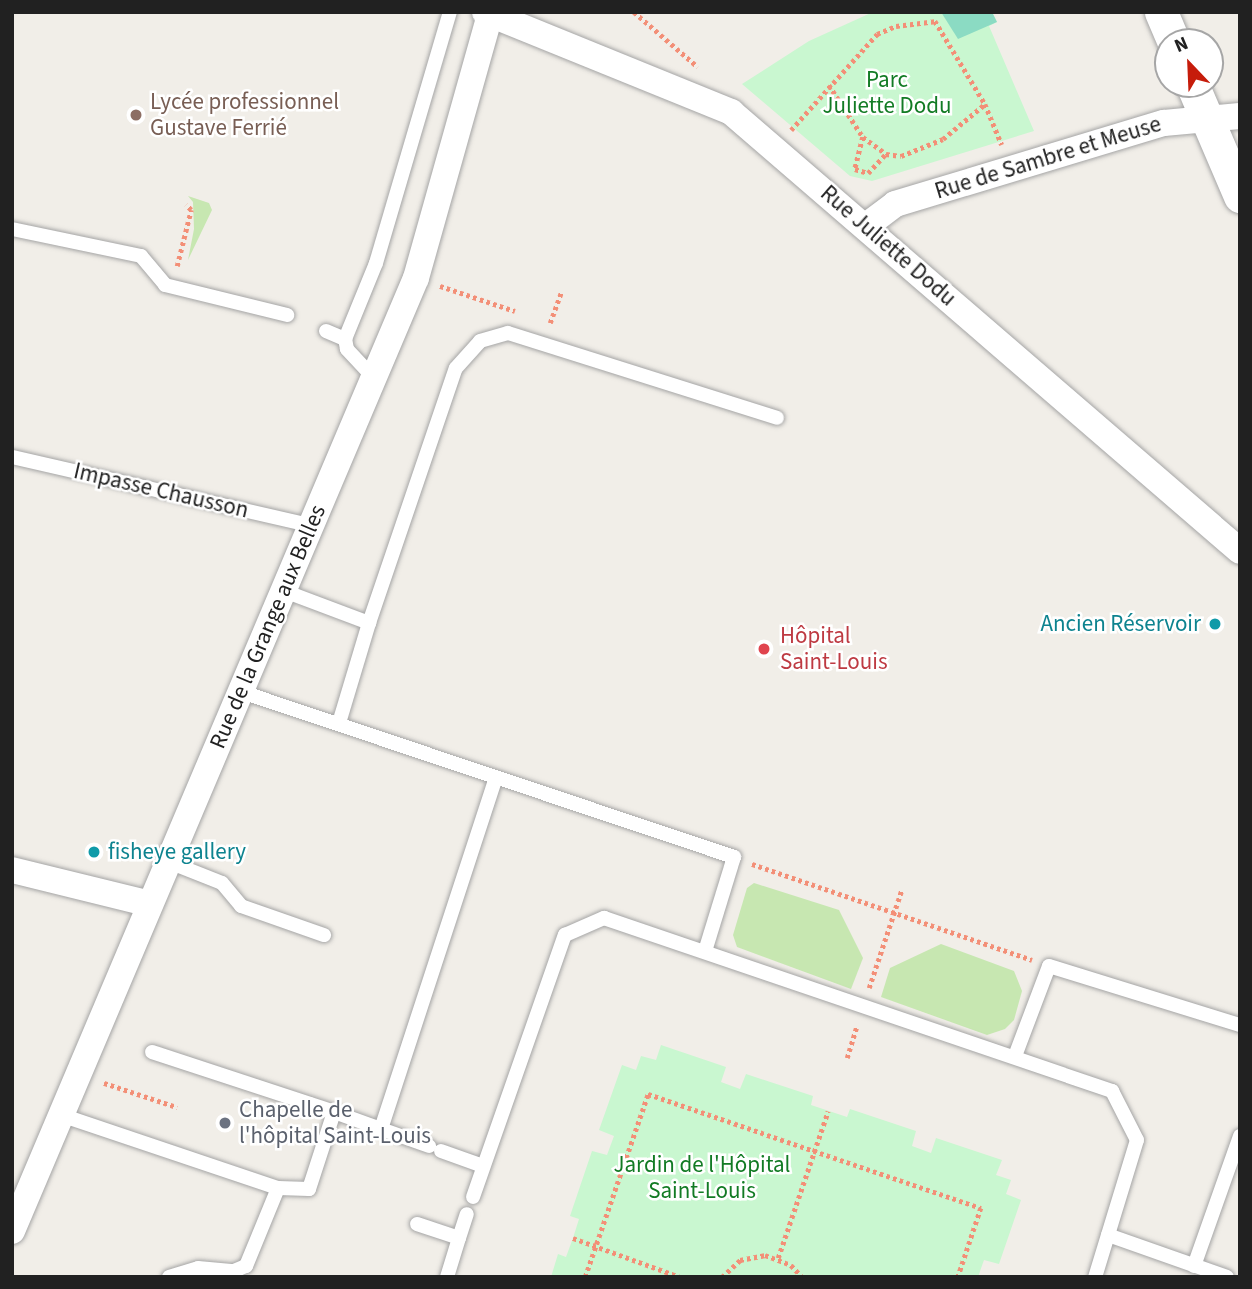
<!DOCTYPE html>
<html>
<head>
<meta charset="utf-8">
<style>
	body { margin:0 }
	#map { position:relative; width:1252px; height:1289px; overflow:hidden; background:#f1eee8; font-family:"Source Sans 3",sans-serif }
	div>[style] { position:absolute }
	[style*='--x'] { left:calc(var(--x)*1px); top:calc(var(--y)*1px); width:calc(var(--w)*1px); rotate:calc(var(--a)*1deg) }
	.grass>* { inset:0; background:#c7e7b1 }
	.park>* { inset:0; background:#c9f7d0 }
	.pitch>* { inset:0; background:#8bdbc3 }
	.path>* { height:4.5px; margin-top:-2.25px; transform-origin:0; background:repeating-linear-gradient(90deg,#f38f77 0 3.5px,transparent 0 7px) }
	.roads { filter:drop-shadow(0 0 2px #a5a5a5) drop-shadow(0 0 2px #a5a5a5) }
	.service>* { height:14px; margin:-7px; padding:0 7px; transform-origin:7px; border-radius:7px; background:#fff }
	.minor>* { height:26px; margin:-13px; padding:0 13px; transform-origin:13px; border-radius:13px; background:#fff }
	.tertiary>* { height:33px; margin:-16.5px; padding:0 16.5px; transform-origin:16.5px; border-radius:16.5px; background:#fff }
	.dots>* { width:19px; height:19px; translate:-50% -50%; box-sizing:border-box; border:4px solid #fff; border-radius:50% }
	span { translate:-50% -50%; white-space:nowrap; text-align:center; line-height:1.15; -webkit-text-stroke:5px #fff; paint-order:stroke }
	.park-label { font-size:23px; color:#127b24 }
	.education-label { font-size:23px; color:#785e54 }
	.left { translate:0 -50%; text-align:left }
	.street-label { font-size:23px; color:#212121 }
	.culture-label { font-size:23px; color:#0d838f }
	.right { translate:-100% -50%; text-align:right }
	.health-label { font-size:23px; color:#be3a42 }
	.worship-label { font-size:23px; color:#5b616d }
	.frame { position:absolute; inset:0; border:14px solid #212121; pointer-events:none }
	.north { position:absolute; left:1154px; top:28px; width:70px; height:70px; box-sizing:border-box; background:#fff; border:2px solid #a6a6a6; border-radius:50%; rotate:337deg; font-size:19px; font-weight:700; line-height:28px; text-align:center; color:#212121 }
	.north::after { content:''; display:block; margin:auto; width:24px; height:32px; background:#c61c0b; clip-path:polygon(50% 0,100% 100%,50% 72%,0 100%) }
</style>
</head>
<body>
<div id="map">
	<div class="grass">
		<i style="clip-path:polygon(188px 196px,209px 203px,212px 210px,188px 260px,194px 229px,193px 202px)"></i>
		<i style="clip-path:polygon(754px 883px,839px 910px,863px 958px,851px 989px,737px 947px,733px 935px,747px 888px)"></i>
		<i style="clip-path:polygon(941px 944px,1014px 971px,1022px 991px,1014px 1020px,1005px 1029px,987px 1035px,881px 997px,890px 968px)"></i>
	</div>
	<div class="park">
		<i style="clip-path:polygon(873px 12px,992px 12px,997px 22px,989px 26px,1034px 131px,872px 181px,850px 176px,742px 84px,809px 41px)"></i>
		<i style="clip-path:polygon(661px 1045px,726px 1067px,721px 1082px,740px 1089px,746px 1074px,813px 1096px,811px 1105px,847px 1117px,850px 1109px,916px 1131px,912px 1146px,931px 1153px,936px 1138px,1002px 1160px,996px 1175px,1011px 1180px,1006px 1194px,1021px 1200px,999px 1264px,984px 1260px,978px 1277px,551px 1277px,558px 1254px,566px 1257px,573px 1238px,579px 1219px,570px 1216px,592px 1151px,607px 1155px,614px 1136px,599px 1130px,622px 1065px,636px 1070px,641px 1056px,656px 1060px)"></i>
	</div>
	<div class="pitch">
		<i style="clip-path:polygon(941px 12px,992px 12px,997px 22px,958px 39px)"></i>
	</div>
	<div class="path">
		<i style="--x:634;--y:12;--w:84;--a:40.7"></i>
		<i style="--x:829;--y:85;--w:62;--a:56.8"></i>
		<i style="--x:863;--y:137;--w:29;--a:36"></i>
		<i style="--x:886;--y:154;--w:15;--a:8"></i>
		<i style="--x:901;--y:156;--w:45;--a:-22"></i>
		<i style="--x:943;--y:139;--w:55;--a:-39.8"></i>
		<i style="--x:791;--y:130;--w:129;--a:-48.1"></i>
		<i style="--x:877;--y:34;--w:21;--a:-23"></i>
		<i style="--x:896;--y:26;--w:39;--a:-7"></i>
		<i style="--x:935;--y:21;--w:97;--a:58.9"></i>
		<i style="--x:985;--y:104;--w:44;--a:67.5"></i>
		<i style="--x:863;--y:137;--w:33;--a:104"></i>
		<i style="--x:855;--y:169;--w:14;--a:17"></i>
		<i style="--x:868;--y:173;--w:26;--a:-47"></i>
		<i style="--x:177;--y:266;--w:58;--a:-76"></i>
		<i style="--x:191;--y:210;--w:7;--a:-135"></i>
		<i style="--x:440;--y:286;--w:79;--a:18.4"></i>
		<i style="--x:550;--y:323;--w:32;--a:-70"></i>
		<i style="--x:752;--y:864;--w:296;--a:18.9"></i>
		<i style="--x:869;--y:988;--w:104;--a:-71.6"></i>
		<i style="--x:847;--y:1058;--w:34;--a:-73"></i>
		<i style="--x:104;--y:1083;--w:77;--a:18.2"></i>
		<i style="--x:573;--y:1238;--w:114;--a:20"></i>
		<i style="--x:778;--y:1258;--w:155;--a:-71.2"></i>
		<i style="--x:585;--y:1277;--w:194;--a:-71"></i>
		<i style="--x:648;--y:1094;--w:352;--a:18.9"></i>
		<i style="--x:981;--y:1208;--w:73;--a:108.4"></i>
		<i style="--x:722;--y:1277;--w:25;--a:-43"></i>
		<i style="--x:740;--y:1260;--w:25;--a:-11"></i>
		<i style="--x:765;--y:1255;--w:28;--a:21"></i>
		<i style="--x:791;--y:1265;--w:16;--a:47"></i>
	</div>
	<div class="roads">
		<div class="service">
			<i style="--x:12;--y:229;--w:132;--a:11.8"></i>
			<i style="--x:141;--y:256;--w:38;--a:50"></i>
			<i style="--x:165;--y:285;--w:126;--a:13.8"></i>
			<i style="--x:326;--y:331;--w:21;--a:23"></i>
			<i style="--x:372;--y:376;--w:37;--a:-133"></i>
			<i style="--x:347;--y:349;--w:10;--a:-101"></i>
			<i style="--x:345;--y:339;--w:82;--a:-67.8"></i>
			<i style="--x:376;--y:263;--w:262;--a:-73.6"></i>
			<i style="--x:12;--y:457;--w:306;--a:12.9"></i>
			<i style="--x:284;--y:591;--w:91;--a:20.6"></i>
			<i style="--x:369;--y:623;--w:269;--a:-71.2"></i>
			<i style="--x:456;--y:368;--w:36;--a:-48"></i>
			<i style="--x:480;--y:341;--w:29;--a:-16"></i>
			<i style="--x:508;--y:333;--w:282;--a:17.5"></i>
			<i style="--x:242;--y:692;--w:519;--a:18.54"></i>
			<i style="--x:734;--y:857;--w:98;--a:107.1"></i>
			<i style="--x:339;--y:723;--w:104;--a:-73.3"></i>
			<i style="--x:169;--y:862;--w:57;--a:21.6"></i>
			<i style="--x:222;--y:883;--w:30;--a:50"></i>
			<i style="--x:241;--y:906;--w:88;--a:19.3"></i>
			<i style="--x:152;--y:1052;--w:192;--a:18.2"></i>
			<i style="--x:1015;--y:1056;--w:96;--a:-69.3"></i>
			<i style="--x:1049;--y:966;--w:200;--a:17.2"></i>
			<i style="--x:61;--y:1115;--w:229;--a:18.6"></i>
			<i style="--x:278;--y:1188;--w:31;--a:2"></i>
			<i style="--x:309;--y:1189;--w:81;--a:-72"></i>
			<i style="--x:334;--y:1112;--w:50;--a:19.9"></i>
			<i style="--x:381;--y:1129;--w:370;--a:-71.9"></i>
			<i style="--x:381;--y:1129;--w:51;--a:19.5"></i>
			<i style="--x:441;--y:1151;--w:45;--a:19.7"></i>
			<i style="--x:473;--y:1197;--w:278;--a:-70.7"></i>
			<i style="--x:565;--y:935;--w:43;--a:-23.6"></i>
			<i style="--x:604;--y:918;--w:537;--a:18.81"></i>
			<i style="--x:1112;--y:1091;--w:55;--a:63"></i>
			<i style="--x:1137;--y:1140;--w:143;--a:107"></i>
			<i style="--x:417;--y:1224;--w:44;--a:18.4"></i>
			<i style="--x:459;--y:1238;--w:41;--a:107.1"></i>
			<i style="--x:1108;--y:1235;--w:126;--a:19.4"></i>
			<i style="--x:459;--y:1238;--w:25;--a:-72"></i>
			<i style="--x:1194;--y:1266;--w:138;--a:-70.5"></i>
			<i style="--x:169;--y:1277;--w:30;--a:-17"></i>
			<i style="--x:198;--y:1268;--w:36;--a:5"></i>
			<i style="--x:234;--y:1271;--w:13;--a:-23"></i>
			<i style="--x:246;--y:1266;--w:84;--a:-67.7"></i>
		</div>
		<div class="minor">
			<i style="--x:485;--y:12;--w:266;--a:22.1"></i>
			<i style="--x:731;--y:112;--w:672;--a:40.78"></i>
			<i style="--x:866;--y:226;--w:36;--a:-37"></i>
			<i style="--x:895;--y:204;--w:281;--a:-16.8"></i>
			<i style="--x:1164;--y:123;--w:76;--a:-5.3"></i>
			<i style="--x:12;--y:870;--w:142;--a:13.8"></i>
			<i style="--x:12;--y:1231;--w:1035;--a:-67.03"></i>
			<i style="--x:416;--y:278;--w:276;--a:-74.3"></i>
		</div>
		<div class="tertiary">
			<i style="--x:1161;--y:12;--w:33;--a:67"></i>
			<i style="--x:1192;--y:84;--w:122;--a:66.8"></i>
		</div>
	</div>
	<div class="dots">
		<i style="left:136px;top:115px;background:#8d6e63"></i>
		<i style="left:1215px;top:624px;background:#0f9aa8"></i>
		<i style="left:764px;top:649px;background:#e0444e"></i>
		<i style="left:94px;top:852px;background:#0f9aa8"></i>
		<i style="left:225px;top:1123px;background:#6b7280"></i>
	</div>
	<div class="park-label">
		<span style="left:887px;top:93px">Parc<br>Juliette Dodu</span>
		<span style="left:702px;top:1178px">Jardin de l'Hôpital<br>Saint-Louis</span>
	</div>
	<div class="education-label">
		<span class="left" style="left:150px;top:115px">Lycée professionnel<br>Gustave Ferrié</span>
	</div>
	<div class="street-label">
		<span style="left:1048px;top:158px;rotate:-17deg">Rue de Sambre et Meuse</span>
		<span style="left:888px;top:246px;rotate:41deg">Rue Juliette Dodu</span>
		<span style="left:161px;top:491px;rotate:13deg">Impasse Chausson</span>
		<span style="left:268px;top:627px;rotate:-67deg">Rue de la Grange aux Belles</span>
	</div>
	<div class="culture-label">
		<span class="right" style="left:1201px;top:624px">Ancien Réservoir</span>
		<span class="left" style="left:108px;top:852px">fisheye gallery</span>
	</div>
	<div class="health-label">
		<span class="left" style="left:780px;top:649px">Hôpital<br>Saint-Louis</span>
	</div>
	<div class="worship-label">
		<span class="left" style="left:239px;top:1123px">Chapelle de<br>l'hôpital Saint-Louis</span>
	</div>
	<div class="frame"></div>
	<div class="north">N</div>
</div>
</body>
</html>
